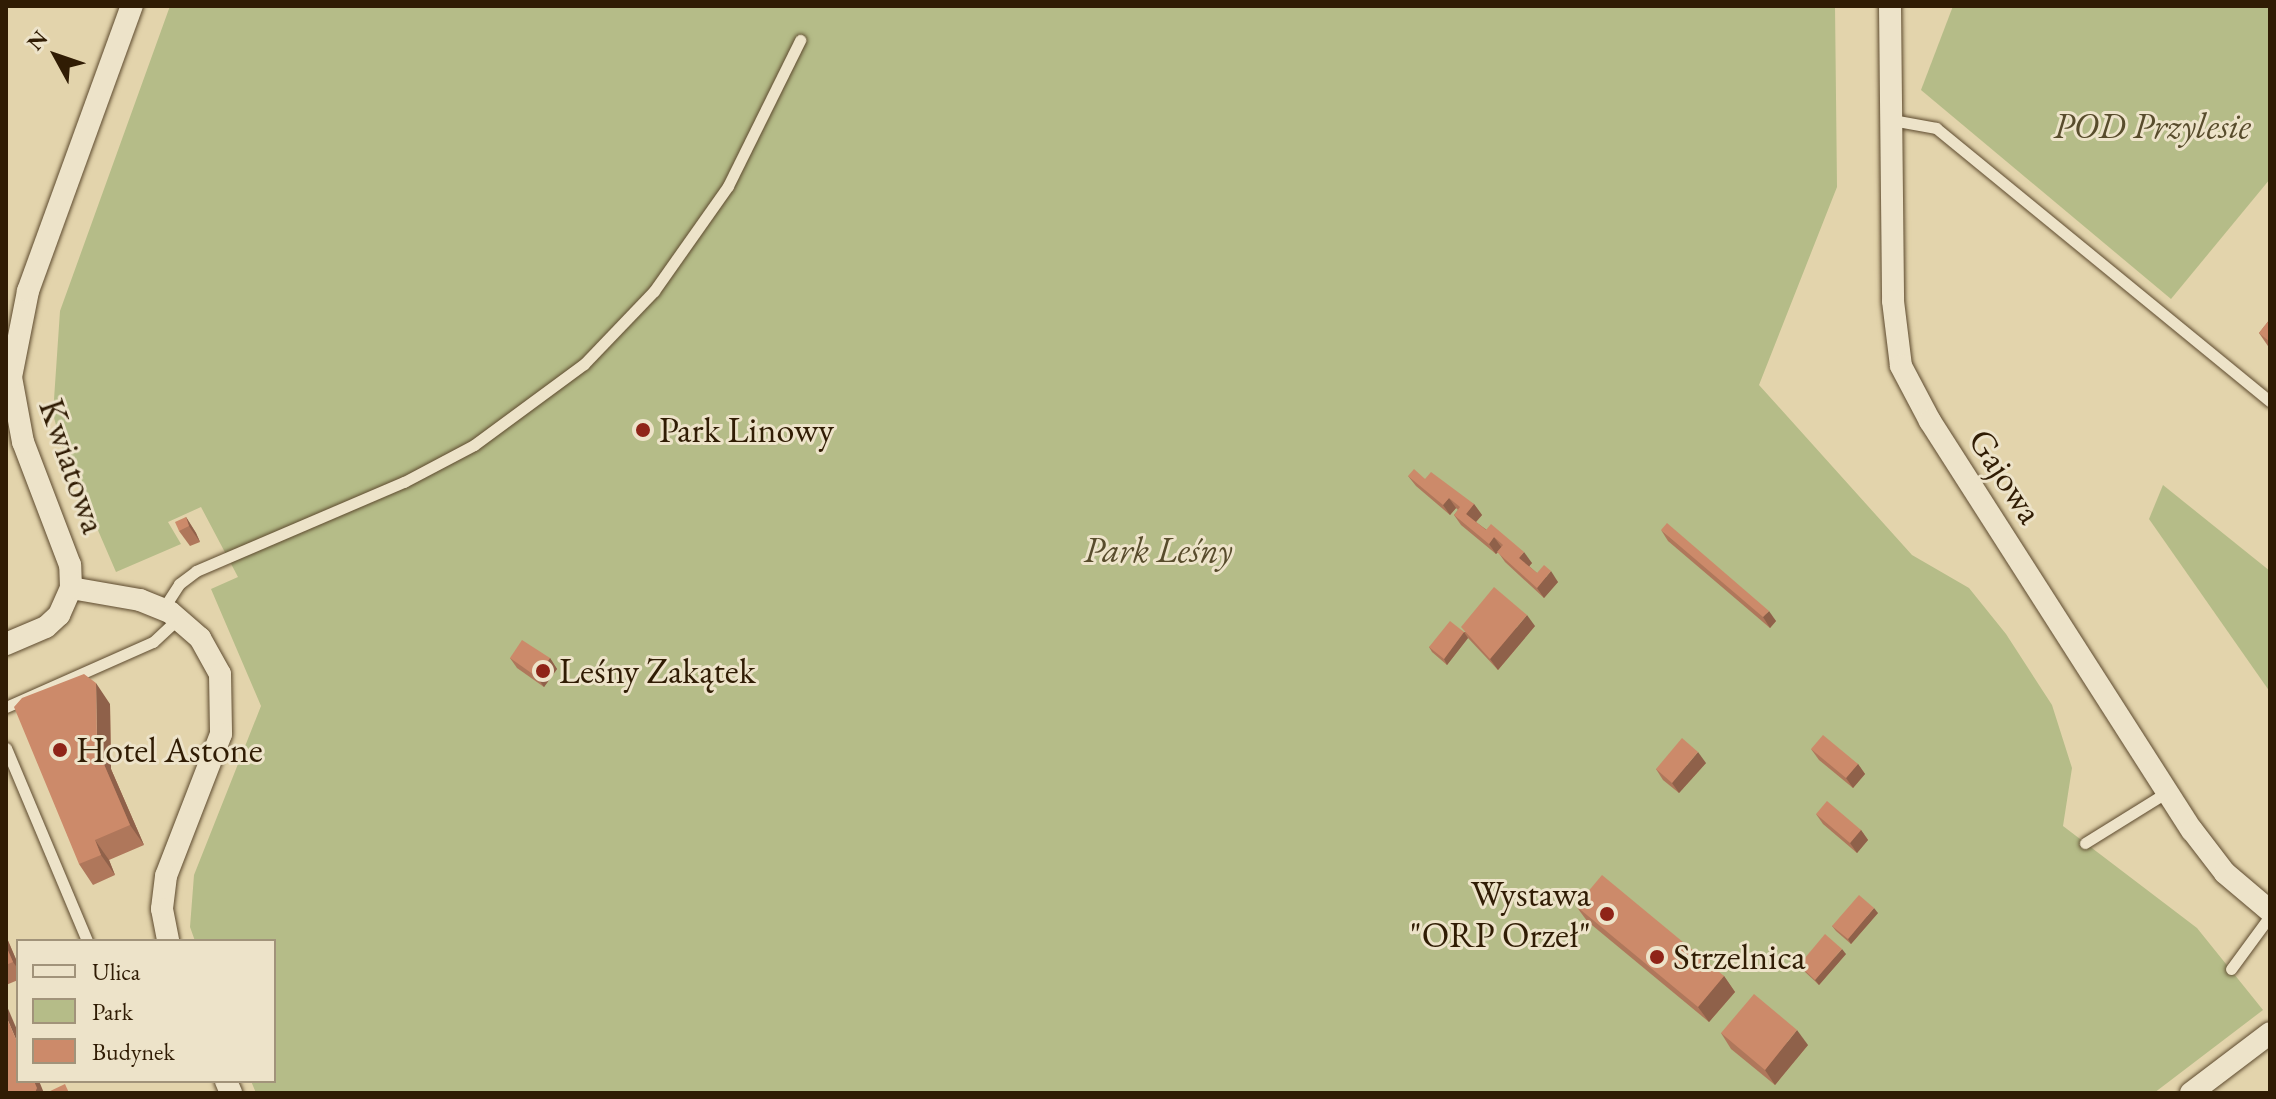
<!DOCTYPE html>
<html>
<head>
<meta charset="utf-8">
<style>
	body { margin:0 }
	#map { position:relative; width:2276px; height:1099px; overflow:hidden; background:#e3d4ac; font-family:"EB Garamond",serif }
	div>[style] { position:absolute }
	[style*='--x'] { left:calc(var(--x)*1px); top:calc(var(--y)*1px); width:calc(var(--w)*1px); rotate:calc(var(--a)*1deg) }
	.green>* { inset:0; background:#b5bc88 }
	.roads { filter:drop-shadow(0 0 2px #5d4a2e) drop-shadow(0 0 2px #5d4a2e) }
	.lane>* { height:11px; margin:-5.5px; padding:0 5.5px; transform-origin:5.5px; border-radius:5.5px; background:#ede3c9 }
	.street>* { height:22px; margin:-11px; padding:0 11px; transform-origin:11px; border-radius:11px; background:#ede3c9 }
	.wall>* { inset:0; background:#af775b }
	.shaded-wall>* { inset:0; background:#8f614a }
	.building>* { inset:0; background:#cc8a6a }
	.dots>* { width:22px; height:22px; translate:-50% -50%; box-sizing:border-box; border:4px solid #ede3c9; border-radius:50% }
	span { translate:-50% -50%; white-space:nowrap; text-align:center; line-height:1.15; -webkit-text-stroke:6px #ede3c9; paint-order:stroke }
	.park-label { font-size:36px; color:#584c2c; font-style:italic }
	.poi-label { font-size:36px; color:#301c04 }
	.left { translate:0 -50%; text-align:left }
	.right { translate:-100% -50%; text-align:right }
	.street-label { font-size:36px; color:#301c04 }
	.frame { position:absolute; inset:0; border:8px solid #301c04; pointer-events:none }
	.legend { position:absolute; left:16px; top:939px; width:260px; height:144px; box-sizing:border-box; background:#ede3c9; border:2px solid #a1937a; margin:0; padding:10px 14px; list-style:none; font-size:24px; color:#301c04 }
	.legend li { display:flex; align-items:center; gap:16px; height:40px }
	.legend b { width:40px; border:2px solid #a1937a }
	.north { position:absolute; left:16px; top:16px; width:80px; height:80px; -webkit-text-stroke:6px #ede3c9; paint-order:stroke; rotate:310deg; font-size:22px; font-weight:700; line-height:32px; text-align:center; color:#301c04 }
	.north::after { content:''; display:block; margin:auto; width:28px; height:36px; background:#301c04; clip-path:polygon(50% 0,100% 100%,50% 72%,0 100%) }
</style>
</head>
<body>
<div id="map">
	<div class="green">
		<i style="clip-path:polygon(170px 6px,1835px 6px,1837px 187px,1759px 385px,1912px 555px,1969px 588px,2006px 634px,2052px 705px,2072px 768px,2063px 826px,2197px 928px,2263px 1010px,2154px 1093px,256px 1093px,251px 1081px,274px 1081px,274px 941px,195px 941px,190px 927px,194px 875px,261px 706px,211px 589px,238px 577px,201px 507px,168px 522px,181px 544px,116px 572px,62px 447px,53px 414px,60px 311px)"></i>
		<i style="clip-path:polygon(1953px 6px,2270px 6px,2270px 179px,2171px 299px,1921px 90px)"></i>
		<i style="clip-path:polygon(2163px 485px,2270px 571px,2270px 692px,2149px 519px)"></i>
	</div>
	<div class="roads">
		<div class="lane">
			<i style="--x:1892;--y:120;--w:45;--a:10.3"></i>
			<i style="--x:1936;--y:128;--w:431;--a:39.3"></i>
			<i style="--x:163;--y:609;--w:30;--a:-57"></i>
			<i style="--x:179;--y:584;--w:21;--a:-37"></i>
			<i style="--x:196;--y:571;--w:226;--a:-23.2"></i>
			<i style="--x:404;--y:482;--w:79;--a:-27.9"></i>
			<i style="--x:474;--y:445;--w:137;--a:-36.4"></i>
			<i style="--x:584;--y:364;--w:101;--a:-46.2"></i>
			<i style="--x:654;--y:291;--w:128;--a:-54.8"></i>
			<i style="--x:728;--y:186;--w:163;--a:-63.7"></i>
			<i style="--x:6;--y:707;--w:161;--a:-23.9"></i>
			<i style="--x:153;--y:642;--w:35;--a:-43"></i>
			<i style="--x:6;--y:748;--w:209;--a:67.2"></i>
			<i style="--x:2085;--y:843;--w:99;--a:-31.8"></i>
			<i style="--x:2231;--y:969;--w:66;--a:-53.7"></i>
		</div>
		<div class="street">
			<i style="--x:1890;--y:6;--w:295;--a:89.4"></i>
			<i style="--x:1893;--y:301;--w:65;--a:83"></i>
			<i style="--x:1901;--y:366;--w:62;--a:62.2"></i>
			<i style="--x:1930;--y:421;--w:486;--a:57.4"></i>
			<i style="--x:2192;--y:830;--w:54;--a:52.5"></i>
			<i style="--x:2225;--y:873;--w:59;--a:40.2"></i>
			<i style="--x:71;--y:588;--w:70;--a:9.9"></i>
			<i style="--x:140;--y:600;--w:32;--a:22"></i>
			<i style="--x:170;--y:612;--w:40;--a:41"></i>
			<i style="--x:200;--y:638;--w:41;--a:60.9"></i>
			<i style="--x:220;--y:674;--w:60;--a:89"></i>
			<i style="--x:221;--y:734;--w:152;--a:111.2"></i>
			<i style="--x:166;--y:876;--w:33;--a:97"></i>
			<i style="--x:162;--y:909;--w:33;--a:79"></i>
			<i style="--x:6;--y:644;--w:43;--a:-23"></i>
			<i style="--x:46;--y:627;--w:18;--a:-43"></i>
			<i style="--x:59;--y:615;--w:30;--a:-66"></i>
			<i style="--x:71;--y:588;--w:23;--a:-92"></i>
			<i style="--x:70;--y:565;--w:132;--a:-110.9"></i>
			<i style="--x:23;--y:442;--w:66;--a:-100.5"></i>
			<i style="--x:11;--y:377;--w:88;--a:-78.8"></i>
			<i style="--x:28;--y:291;--w:303;--a:-70"></i>
			<i style="--x:226;--y:1081;--w:13;--a:67"></i>
			<i style="--x:2191;--y:1093;--w:99;--a:-37.2"></i>
		</div>
	</div>
	<div class="wall">
		<i style="clip-path:polygon(2270px 319px,2270px 349px,2259px 333px)"></i>
		<i style="clip-path:polygon(1408px 476px,1425px 479px,1474px 504px,1482px 515px,1476px 522px,1532px 563px,1529px 566px,1537px 573px,1558px 582px,1544px 598px,1505px 562px,1498px 552px,1496px 554px,1461px 525px,1454px 515px,1458px 510px,1456px 508px,1450px 515px,1416px 486px)"></i>
		<i style="clip-path:polygon(186px 517px,196px 533px,200px 542px,190px 546px,179px 531px)"></i>
		<i style="clip-path:polygon(1661px 530px,1776px 621px,1770px 628px,1668px 541px)"></i>
		<i style="clip-path:polygon(1535px 626px,1498px 670px,1468px 638px,1447px 665px,1432px 652px,1429px 647px,1464px 632px)"></i>
		<i style="clip-path:polygon(510px 658px,550px 658px,557px 669px,544px 687px,517px 668px)"></i>
		<i style="clip-path:polygon(110px 704px,111px 769px,144px 845px,109px 860px,115px 875px,93px 885px,79px 864px)"></i>
		<i style="clip-path:polygon(1811px 749px,1858px 764px,1865px 774px,1853px 788px,1819px 760px)"></i>
		<i style="clip-path:polygon(1706px 763px,1679px 793px,1663px 780px,1656px 769px)"></i>
		<i style="clip-path:polygon(1816px 814px,1861px 830px,1868px 840px,1857px 853px,1823px 824px)"></i>
		<i style="clip-path:polygon(1576px 906px,1724px 976px,1735px 992px,1709px 1022px,1587px 921px)"></i>
		<i style="clip-path:polygon(1878px 913px,1851px 944px,1836px 931px,1832px 926px)"></i>
		<i style="clip-path:polygon(6px 936px,18px 964px,18px 980px,6px 985px)"></i>
		<i style="clip-path:polygon(1846px 954px,1819px 985px,1803px 970px,1799px 965px)"></i>
		<i style="clip-path:polygon(1721px 1033px,1808px 1045px,1775px 1085px,1731px 1049px)"></i>
	</div>
	<div class="shaded-wall">
		<i style="clip-path:polygon(1449px 498px,1456px 508px,1450px 515px,1443px 505px)"></i>
		<i style="clip-path:polygon(1474px 504px,1482px 515px,1474px 524px,1466px 514px)"></i>
		<i style="clip-path:polygon(186px 517px,196px 533px,200px 542px,189px 526px)"></i>
		<i style="clip-path:polygon(1494px 537px,1502px 548px,1496px 554px,1489px 544px)"></i>
		<i style="clip-path:polygon(1524px 552px,1532px 563px,1527px 569px,1519px 558px)"></i>
		<i style="clip-path:polygon(1551px 571px,1558px 582px,1544px 598px,1537px 588px)"></i>
		<i style="clip-path:polygon(1769px 611px,1776px 621px,1770px 628px,1763px 617px)"></i>
		<i style="clip-path:polygon(1527px 615px,1535px 626px,1498px 670px,1490px 659px)"></i>
		<i style="clip-path:polygon(1464px 632px,1468px 638px,1447px 665px,1444px 659px)"></i>
		<i style="clip-path:polygon(550px 658px,557px 669px,544px 687px,537px 677px)"></i>
		<i style="clip-path:polygon(96px 683px,110px 704px,111px 769px,144px 845px,130px 825px,97px 748px)"></i>
		<i style="clip-path:polygon(1698px 752px,1706px 763px,1679px 793px,1672px 783px)"></i>
		<i style="clip-path:polygon(1858px 764px,1865px 774px,1853px 788px,1846px 778px)"></i>
		<i style="clip-path:polygon(1861px 830px,1868px 840px,1857px 853px,1850px 843px)"></i>
		<i style="clip-path:polygon(95px 840px,109px 860px,115px 875px,101px 855px)"></i>
		<i style="clip-path:polygon(1874px 908px,1878px 913px,1851px 944px,1848px 939px)"></i>
		<i style="clip-path:polygon(6px 936px,18px 964px,18px 969px,13px 962px,6px 946px)"></i>
		<i style="clip-path:polygon(1842px 949px,1846px 954px,1819px 985px,1815px 980px)"></i>
		<i style="clip-path:polygon(1724px 976px,1735px 992px,1709px 1022px,1698px 1007px)"></i>
		<i style="clip-path:polygon(6px 1004px,18px 1032px,18px 1044px,6px 1016px)"></i>
		<i style="clip-path:polygon(1797px 1030px,1808px 1045px,1775px 1085px,1765px 1070px)"></i>
		<i style="clip-path:polygon(34px 1081px,39px 1081px,44px 1093px,35px 1093px)"></i>
	</div>
	<div class="building">
		<i style="clip-path:polygon(2270px 319px,2270px 342px,2259px 333px)"></i>
		<i style="clip-path:polygon(1414px 469px,1425px 479px,1431px 472px,1474px 504px,1466px 514px,1486px 530px,1491px 524px,1524px 552px,1519px 558px,1537px 573px,1544px 565px,1551px 571px,1537px 588px,1497px 552px,1503px 545px,1494px 537px,1489px 544px,1454px 515px,1460px 507px,1449px 498px,1443px 505px,1408px 476px)"></i>
		<i style="clip-path:polygon(186px 517px,189px 526px,179px 531px,175px 522px)"></i>
		<i style="clip-path:polygon(1667px 523px,1769px 611px,1763px 617px,1661px 530px)"></i>
		<i style="clip-path:polygon(1494px 587px,1527px 615px,1490px 659px,1461px 627px)"></i>
		<i style="clip-path:polygon(1450px 621px,1464px 632px,1444px 659px,1429px 647px)"></i>
		<i style="clip-path:polygon(522px 640px,550px 658px,537px 677px,510px 658px)"></i>
		<i style="clip-path:polygon(84px 674px,96px 683px,97px 748px,130px 825px,95px 840px,101px 855px,79px 864px,14px 707px,22px 698px)"></i>
		<i style="clip-path:polygon(1823px 735px,1858px 764px,1846px 778px,1811px 749px)"></i>
		<i style="clip-path:polygon(1682px 738px,1698px 752px,1672px 783px,1656px 769px)"></i>
		<i style="clip-path:polygon(1827px 801px,1861px 830px,1850px 843px,1816px 814px)"></i>
		<i style="clip-path:polygon(1602px 875px,1724px 976px,1698px 1007px,1576px 906px)"></i>
		<i style="clip-path:polygon(1859px 895px,1874px 908px,1848px 939px,1832px 926px)"></i>
		<i style="clip-path:polygon(1825px 934px,1842px 949px,1815px 980px,1799px 965px)"></i>
		<i style="clip-path:polygon(6px 946px,13px 962px,6px 965px)"></i>
		<i style="clip-path:polygon(1754px 994px,1797px 1030px,1765px 1070px,1721px 1033px)"></i>
		<i style="clip-path:polygon(6px 1016px,18px 1044px,18px 1081px,34px 1081px,37px 1088px,35px 1093px,6px 1093px)"></i>
		<i style="clip-path:polygon(65px 1084px,69px 1093px,46px 1093px)"></i>
	</div>
	<div class="dots">
		<i style="left:643px;top:430px;background:#8f2418"></i>
		<i style="left:543px;top:671px;background:#8f2418"></i>
		<i style="left:60px;top:750px;background:#8f2418"></i>
		<i style="left:1607px;top:914px;background:#8f2418"></i>
		<i style="left:1657px;top:957px;background:#8f2418"></i>
	</div>
	<div class="park-label">
		<span style="left:2152px;top:126px">POD Przylesie</span>
		<span style="left:1158px;top:550px">Park Leśny</span>
	</div>
	<div class="poi-label">
		<span class="left" style="left:659px;top:430px">Park Linowy</span>
		<span class="left" style="left:559px;top:671px">Leśny Zakątek</span>
		<span class="left" style="left:76px;top:750px">Hotel Astone</span>
		<span class="right" style="left:1591px;top:914px">Wystawa<br>"ORP Orzeł"</span>
		<span class="left" style="left:1673px;top:957px">Strzelnica</span>
	</div>
	<div class="street-label">
		<span style="left:73px;top:466px;rotate:71deg">Kwiatowa</span>
		<span style="left:2006px;top:476px;rotate:57deg">Gajowa</span>
	</div>
	<div class="frame"></div>
	<ul class="legend">
	<li><b style="height:10px;background:#ede3c9"></b>Ulica</li>
	<li><b style="height:22px;background:#b5bc88"></b>Park</li>
	<li><b style="height:22px;background:#cc8a6a"></b>Budynek</li>
	</ul>
	<div class="north">N</div>
</div>
</body>
</html>
